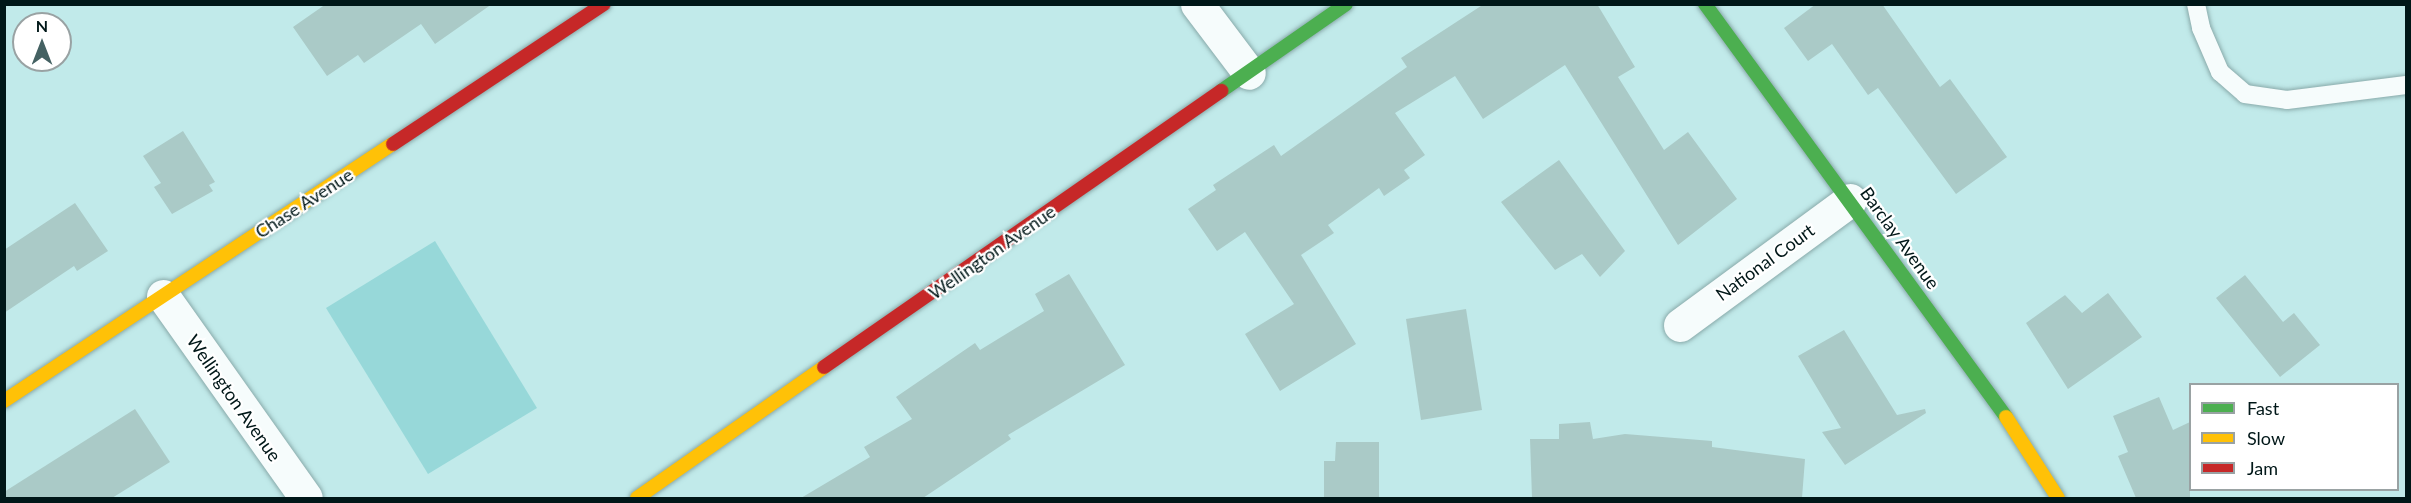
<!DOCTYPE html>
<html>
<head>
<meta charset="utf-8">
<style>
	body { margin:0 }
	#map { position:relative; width:2411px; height:503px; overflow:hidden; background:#c1eaea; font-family:Lato,sans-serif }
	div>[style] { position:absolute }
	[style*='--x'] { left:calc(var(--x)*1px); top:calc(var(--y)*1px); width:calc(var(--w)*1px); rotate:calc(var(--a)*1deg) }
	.green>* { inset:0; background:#97d8d9 }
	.building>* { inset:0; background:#aacac7 }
	.roads { filter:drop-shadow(0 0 2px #89aaaa) drop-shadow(0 0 2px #89aaaa) }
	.lane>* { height:18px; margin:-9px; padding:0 9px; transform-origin:9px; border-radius:9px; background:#f6fcfc }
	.street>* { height:33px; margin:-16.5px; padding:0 16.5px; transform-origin:16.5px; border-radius:16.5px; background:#f6fcfc }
	.fast>* { height:14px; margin:-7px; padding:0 7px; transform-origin:7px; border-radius:7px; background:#4caf50 }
	.slow>* { height:14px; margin:-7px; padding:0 7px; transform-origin:7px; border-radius:7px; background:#ffc107 }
	.jam>* { height:14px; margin:-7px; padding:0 7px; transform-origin:7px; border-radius:7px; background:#c62828 }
	span { translate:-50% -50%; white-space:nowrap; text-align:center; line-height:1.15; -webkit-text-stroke:4.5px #fff; paint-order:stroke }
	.street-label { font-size:18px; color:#001718 }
	.frame { position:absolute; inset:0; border:6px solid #001718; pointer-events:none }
	.legend { position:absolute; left:2189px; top:383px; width:210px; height:108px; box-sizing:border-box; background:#fff; border:2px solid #99a2a3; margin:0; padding:8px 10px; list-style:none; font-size:18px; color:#001718 }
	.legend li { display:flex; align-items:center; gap:12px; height:30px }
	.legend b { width:30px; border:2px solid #99a2a3 }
	.north { position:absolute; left:12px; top:12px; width:60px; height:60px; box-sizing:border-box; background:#fff; border:2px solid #99a2a3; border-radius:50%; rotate:0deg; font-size:16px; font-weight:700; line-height:24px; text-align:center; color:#001718 }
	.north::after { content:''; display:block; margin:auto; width:21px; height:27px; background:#446162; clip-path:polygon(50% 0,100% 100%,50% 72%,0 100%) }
</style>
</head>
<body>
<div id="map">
	<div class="green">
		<i style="clip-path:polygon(435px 241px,537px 408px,428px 474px,326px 308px)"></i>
	</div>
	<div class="building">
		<i style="clip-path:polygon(326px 4px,492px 4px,435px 44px,421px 24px,364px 63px,358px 55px,327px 76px,293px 27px)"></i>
		<i style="clip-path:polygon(1484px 4px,1597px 4px,1635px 67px,1618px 77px,1664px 150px,1688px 132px,1737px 199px,1678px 245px,1565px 65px,1483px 119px,1455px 76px,1395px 113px,1425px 155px,1404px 170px,1410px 178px,1384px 196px,1379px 188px,1328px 225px,1334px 233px,1301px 255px,1356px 344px,1280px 391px,1245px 334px,1294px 304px,1245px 232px,1217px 251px,1188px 209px,1216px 190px,1213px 185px,1274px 145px,1281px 156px,1407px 67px,1401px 58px)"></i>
		<i style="clip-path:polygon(1816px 4px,1882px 4px,1940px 87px,1950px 79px,2007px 157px,1956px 194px,1878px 88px,1868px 95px,1832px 44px,1808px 61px,1784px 28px)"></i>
		<i style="clip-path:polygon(183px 131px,215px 182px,209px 185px,213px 191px,172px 214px,154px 187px,161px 183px,143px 156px)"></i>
		<i style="clip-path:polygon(1559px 160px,1625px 251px,1600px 277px,1582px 254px,1555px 270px,1501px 202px)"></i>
		<i style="clip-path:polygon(75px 203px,108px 251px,77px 271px,74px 266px,4px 313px,4px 250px)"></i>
		<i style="clip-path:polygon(1069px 274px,1125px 365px,1008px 435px,1011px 439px,923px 498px,801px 498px,870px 457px,864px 447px,912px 419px,896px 397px,975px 343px,980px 350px,1044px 311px,1035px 294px)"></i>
		<i style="clip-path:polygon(2245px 275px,2283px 322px,2294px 313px,2320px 345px,2280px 377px,2216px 298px)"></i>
		<i style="clip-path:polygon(2108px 293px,2142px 337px,2068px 389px,2026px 323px,2065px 295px,2082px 313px)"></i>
		<i style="clip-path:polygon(1466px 309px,1482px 410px,1421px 420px,1406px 319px)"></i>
		<i style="clip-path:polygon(1844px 330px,1897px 415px,1925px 409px,1926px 413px,1845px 465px,1822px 432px,1841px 428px,1798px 356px)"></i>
		<i style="clip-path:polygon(2159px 397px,2173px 430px,2190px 422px,2190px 498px,2136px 498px,2118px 456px,2128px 452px,2113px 416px)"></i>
		<i style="clip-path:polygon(135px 409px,170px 462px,112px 498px,4px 498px,4px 492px)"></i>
		<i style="clip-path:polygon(1590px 422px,1593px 439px,1625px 434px,1712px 441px,1712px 447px,1805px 459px,1802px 498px,1532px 498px,1530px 439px,1559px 439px,1559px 424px)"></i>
		<i style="clip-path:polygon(1336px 442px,1379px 442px,1379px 498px,1324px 498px,1324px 461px,1335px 461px)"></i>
	</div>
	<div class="roads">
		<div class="lane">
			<i style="--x:2196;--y:4;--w:25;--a:78"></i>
			<i style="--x:2201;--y:28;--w:48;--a:66.6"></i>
			<i style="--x:2220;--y:72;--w:33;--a:41"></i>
			<i style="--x:2245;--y:94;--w:42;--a:8.1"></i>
			<i style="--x:2287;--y:100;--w:120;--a:-7.2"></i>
		</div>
		<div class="street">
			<i style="--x:1197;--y:4;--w:86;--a:53"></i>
			<i style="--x:163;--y:296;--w:247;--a:54.7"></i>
			<i style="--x:1680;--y:325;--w:211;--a:-36.3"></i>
		</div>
		<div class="fast">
			<i style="--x:1705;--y:4;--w:511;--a:53.91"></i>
			<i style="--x:1221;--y:91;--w:152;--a:-34.8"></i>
		</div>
		<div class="slow">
			<i style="--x:4;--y:401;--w:466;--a:-33.5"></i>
			<i style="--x:2006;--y:417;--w:96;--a:57.3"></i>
			<i style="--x:637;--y:498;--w:228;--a:-35"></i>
		</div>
		<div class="jam">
			<i style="--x:393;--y:144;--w:253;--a:-33.6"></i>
			<i style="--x:824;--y:367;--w:484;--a:-34.8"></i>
		</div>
	</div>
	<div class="street-label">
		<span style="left:304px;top:203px;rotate:-33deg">Chase Avenue</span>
		<span style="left:1900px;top:238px;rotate:54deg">Barclay Avenue</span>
		<span style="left:992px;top:252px;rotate:-35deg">Wellington Avenue</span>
		<span style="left:1765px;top:262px;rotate:-36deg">National Court</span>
		<span style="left:234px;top:398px;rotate:55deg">Wellington Avenue</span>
	</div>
	<div class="frame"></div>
	<ul class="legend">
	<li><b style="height:8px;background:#4caf50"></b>Fast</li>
	<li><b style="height:8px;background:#ffc107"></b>Slow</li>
	<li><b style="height:8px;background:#c62828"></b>Jam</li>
	</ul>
	<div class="north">N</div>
</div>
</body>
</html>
